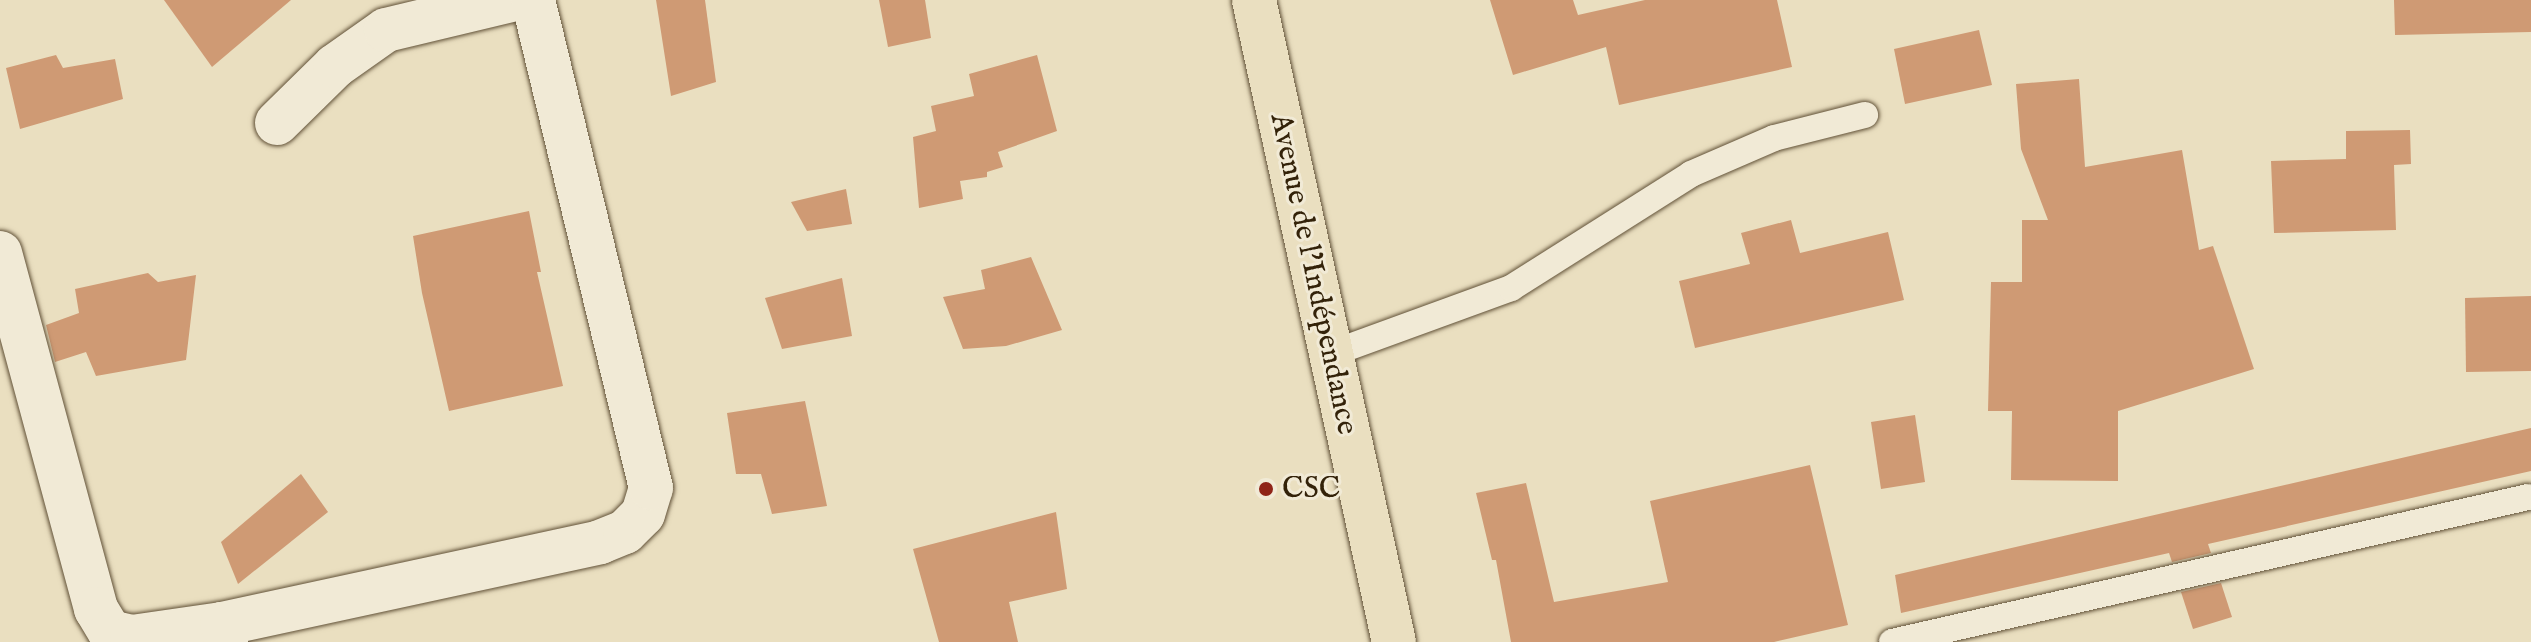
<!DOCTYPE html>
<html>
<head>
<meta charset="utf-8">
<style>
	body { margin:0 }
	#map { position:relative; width:2531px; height:642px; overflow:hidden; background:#eadfc0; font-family:"IM FELL English",serif }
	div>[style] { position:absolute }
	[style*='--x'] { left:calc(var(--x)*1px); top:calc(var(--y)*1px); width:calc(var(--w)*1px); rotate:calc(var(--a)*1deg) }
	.building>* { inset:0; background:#cf9a74 }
	.roads { filter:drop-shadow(0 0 2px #615137) drop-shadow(0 0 2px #615137) }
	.service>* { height:26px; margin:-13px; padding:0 13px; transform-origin:13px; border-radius:13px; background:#f1ead6 }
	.minor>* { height:44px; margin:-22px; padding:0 22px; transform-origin:22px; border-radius:22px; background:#f1ead6 }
	.primary>* { height:44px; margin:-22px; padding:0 22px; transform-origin:22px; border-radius:22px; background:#eadfc0 }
	.dots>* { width:22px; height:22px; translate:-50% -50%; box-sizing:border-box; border:4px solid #f1ead6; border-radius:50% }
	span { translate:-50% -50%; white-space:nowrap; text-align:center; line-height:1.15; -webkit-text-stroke:6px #f1ead6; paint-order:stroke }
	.street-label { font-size:30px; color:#332209 }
	.poi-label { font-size:30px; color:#332209 }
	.left { translate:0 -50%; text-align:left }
</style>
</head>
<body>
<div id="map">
	<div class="building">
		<i style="clip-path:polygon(164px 0,291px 0,212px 67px)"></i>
		<i style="clip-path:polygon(656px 0,705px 0,716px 82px,671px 96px)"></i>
		<i style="clip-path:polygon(879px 0,925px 0,931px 38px,888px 47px)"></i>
		<i style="clip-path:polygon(1490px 0,1573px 0,1578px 15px,1645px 0,1777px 0,1792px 67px,1619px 105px,1606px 47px,1513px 75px)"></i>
		<i style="clip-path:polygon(2394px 0,2531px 0,2531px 32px,2395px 35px)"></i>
		<i style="clip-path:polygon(1979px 30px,1992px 85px,1905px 104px,1894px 49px)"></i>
		<i style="clip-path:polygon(56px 55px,63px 68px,115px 59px,123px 99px,20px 129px,6px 68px)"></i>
		<i style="clip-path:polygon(1037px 55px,1057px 131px,998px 152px,1003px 167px,987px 172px,987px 177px,960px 181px,963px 199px,919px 208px,913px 137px,936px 131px,931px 106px,974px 96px,969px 74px)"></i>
		<i style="clip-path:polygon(2079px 79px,2085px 167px,2182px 150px,2199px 250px,2213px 246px,2254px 369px,2118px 411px,2118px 481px,2011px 480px,2012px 411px,1988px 411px,1991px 282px,2022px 282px,2022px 220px,2048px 220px,2021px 149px,2016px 84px)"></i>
		<i style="clip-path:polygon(2410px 130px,2411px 164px,2394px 165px,2396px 230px,2274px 233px,2271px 161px,2346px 159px,2346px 131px)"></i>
		<i style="clip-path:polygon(846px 189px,852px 224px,807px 231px,791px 202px)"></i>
		<i style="clip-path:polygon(529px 211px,541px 272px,537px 272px,563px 386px,449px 411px,422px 293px,413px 236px)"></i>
		<i style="clip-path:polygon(1791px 220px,1800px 253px,1888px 232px,1904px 300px,1695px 348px,1679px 281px,1750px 264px,1741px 233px)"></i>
		<i style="clip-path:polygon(1031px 257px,1062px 330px,1006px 346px,963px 349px,943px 297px,985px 289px,981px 270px)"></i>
		<i style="clip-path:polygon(148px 273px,158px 282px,196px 275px,186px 360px,96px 376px,86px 352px,55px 362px,46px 325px,79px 313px,75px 289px)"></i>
		<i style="clip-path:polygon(842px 278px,852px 336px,782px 349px,765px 298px)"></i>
		<i style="clip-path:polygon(2531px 296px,2531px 371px,2466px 372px,2465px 298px)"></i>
		<i style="clip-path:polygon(805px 401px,827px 506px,772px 514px,761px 474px,736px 474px,727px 413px)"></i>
		<i style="clip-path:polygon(1915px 415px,1925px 482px,1881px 489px,1871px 422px)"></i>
		<i style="clip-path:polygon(2531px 428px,2531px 471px,2208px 544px,2211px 553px,2172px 562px,2169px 553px,1901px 613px,1895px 575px)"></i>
		<i style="clip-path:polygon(1810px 465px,1848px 625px,1774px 642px,1511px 642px,1496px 560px,1492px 560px,1476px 493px,1526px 483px,1554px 602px,1668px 582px,1650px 501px)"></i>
		<i style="clip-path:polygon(301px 474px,328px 512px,238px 584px,221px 542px)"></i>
		<i style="clip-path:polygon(1056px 512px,1067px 589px,1009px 602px,1018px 642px,939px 642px,913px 549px)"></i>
		<i style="clip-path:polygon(2221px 583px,2232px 617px,2193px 629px,2181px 592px)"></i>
	</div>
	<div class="roads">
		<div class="service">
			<i style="--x:1330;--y:354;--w:193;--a:-20"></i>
			<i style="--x:1511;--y:288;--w:213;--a:-32.3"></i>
			<i style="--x:1691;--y:174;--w:90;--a:-23.4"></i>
			<i style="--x:1774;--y:138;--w:94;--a:-14.2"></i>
			<i style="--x:1892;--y:642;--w:652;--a:-12.84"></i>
		</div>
		<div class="minor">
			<i style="--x:277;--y:123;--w:81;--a:-44.5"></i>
			<i style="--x:335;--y:66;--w:62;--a:-35.2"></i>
			<i style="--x:386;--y:30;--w:129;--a:-13.5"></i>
			<i style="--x:0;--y:253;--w:369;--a:74.9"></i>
			<i style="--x:96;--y:609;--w:27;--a:59"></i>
			<i style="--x:110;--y:632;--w:23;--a:13"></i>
			<i style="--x:132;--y:637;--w:91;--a:-8.2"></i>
			<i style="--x:222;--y:624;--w:18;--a:77"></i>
			<i style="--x:222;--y:624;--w:387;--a:-12.2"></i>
			<i style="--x:600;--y:542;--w:27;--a:-22"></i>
			<i style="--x:625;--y:532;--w:25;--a:-45"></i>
			<i style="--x:643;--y:514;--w:27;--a:-73"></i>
			<i style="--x:651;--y:488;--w:502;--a:-103.59"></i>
		</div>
		<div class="primary">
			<i style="--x:1254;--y:0;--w:657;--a:77.7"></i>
		</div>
	</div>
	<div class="dots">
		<i style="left:1266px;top:489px;background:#8f2418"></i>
	</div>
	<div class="street-label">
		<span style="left:1313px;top:274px;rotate:78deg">Avenue de l'Indépendance</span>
	</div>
	<div class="poi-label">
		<span class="left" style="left:1282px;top:489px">CSC</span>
	</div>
</div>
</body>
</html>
